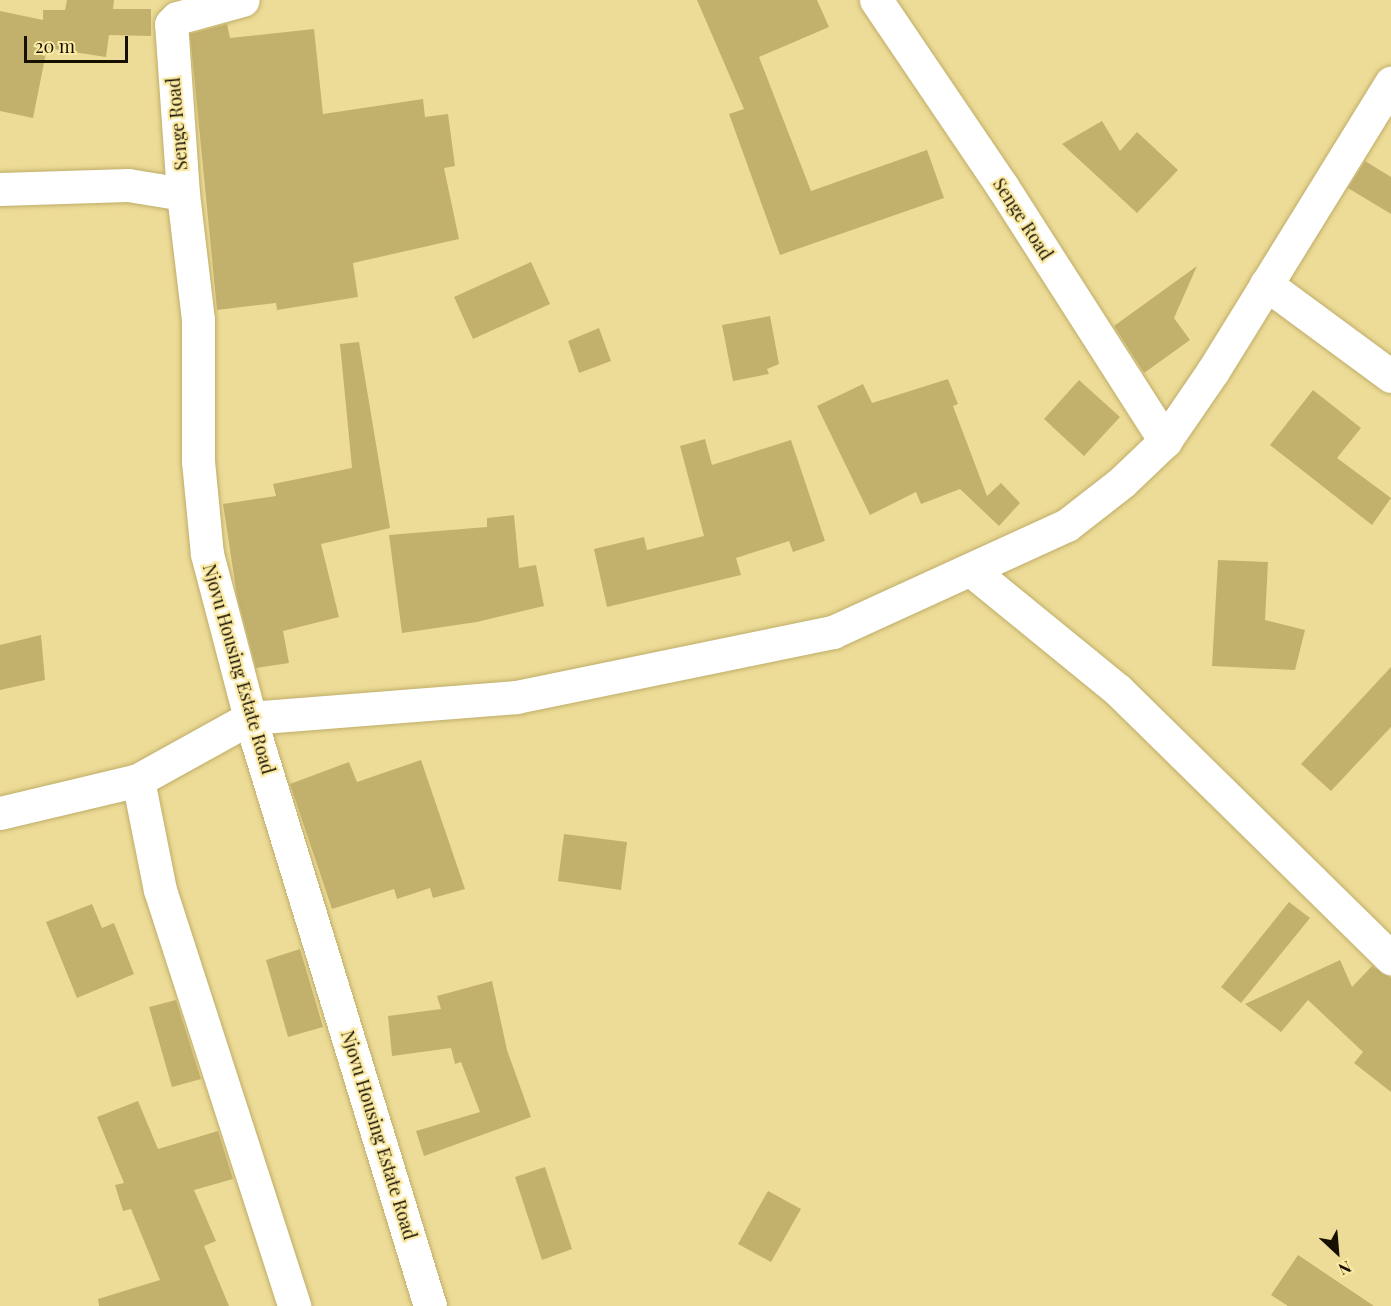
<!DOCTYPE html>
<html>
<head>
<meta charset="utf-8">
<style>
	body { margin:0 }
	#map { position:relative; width:1391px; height:1306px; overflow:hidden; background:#eddc97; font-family:"Playfair Display",serif }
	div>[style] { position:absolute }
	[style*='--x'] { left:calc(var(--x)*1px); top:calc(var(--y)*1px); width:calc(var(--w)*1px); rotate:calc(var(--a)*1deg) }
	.building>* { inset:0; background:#c2b16d }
	.roads { filter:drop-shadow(0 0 2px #bead69) drop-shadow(0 0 2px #bead69) }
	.minor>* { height:33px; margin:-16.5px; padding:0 16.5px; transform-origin:16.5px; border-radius:16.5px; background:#fff }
	.tertiary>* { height:33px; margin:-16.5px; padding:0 16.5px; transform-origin:16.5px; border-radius:16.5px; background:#fff }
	span { translate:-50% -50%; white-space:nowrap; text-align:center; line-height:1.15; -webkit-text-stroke:4.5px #fbeaa4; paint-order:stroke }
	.street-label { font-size:18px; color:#171000 }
	.north { position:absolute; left:1307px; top:1222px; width:60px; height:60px; -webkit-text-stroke:4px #fbeaa4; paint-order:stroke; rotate:154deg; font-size:16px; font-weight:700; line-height:24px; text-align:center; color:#171000 }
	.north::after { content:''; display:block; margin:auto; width:21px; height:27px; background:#171000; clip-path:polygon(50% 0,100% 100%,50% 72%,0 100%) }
	.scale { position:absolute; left:24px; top:36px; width:104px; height:27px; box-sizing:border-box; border:3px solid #171000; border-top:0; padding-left:8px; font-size:18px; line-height:21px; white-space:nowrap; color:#171000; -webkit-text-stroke:4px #fbeaa4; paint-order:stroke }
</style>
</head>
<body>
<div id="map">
	<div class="building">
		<i style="clip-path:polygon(67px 0,114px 0,113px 9px,151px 9px,151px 36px,109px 35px,106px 57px,47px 48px,33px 118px,0 111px,0 11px,43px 20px,43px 10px,65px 10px)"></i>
		<i style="clip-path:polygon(697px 0,817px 0,829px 27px,759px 57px,811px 191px,927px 150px,944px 198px,780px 255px,729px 114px,744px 109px)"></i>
		<i style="clip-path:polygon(227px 24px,230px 38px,314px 29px,323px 114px,423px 99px,425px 117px,448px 114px,455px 166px,444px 168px,459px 239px,353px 263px,358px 297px,277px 310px,276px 303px,217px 310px,190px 34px)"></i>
		<i style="clip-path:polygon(1102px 121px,1120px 151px,1137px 132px,1178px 170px,1137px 213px,1062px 144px)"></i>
		<i style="clip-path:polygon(1365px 161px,1391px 177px,1391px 214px,1348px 188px)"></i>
		<i style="clip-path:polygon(531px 262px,550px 304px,473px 339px,454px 297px)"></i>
		<i style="clip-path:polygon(1197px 266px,1174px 318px,1190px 340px,1144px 373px,1114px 326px)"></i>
		<i style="clip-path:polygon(770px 316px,779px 364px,767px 369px,769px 374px,733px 381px,722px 325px)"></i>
		<i style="clip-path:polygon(599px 328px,611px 361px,579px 373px,568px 341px)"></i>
		<i style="clip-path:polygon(359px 342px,390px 528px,321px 544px,339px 617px,283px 631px,289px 663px,256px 668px,237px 596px,223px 504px,276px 496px,273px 484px,352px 468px,340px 344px)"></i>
		<i style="clip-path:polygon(948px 379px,958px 404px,953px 406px,987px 496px,1001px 483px,1020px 503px,999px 526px,960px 489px,921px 504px,916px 492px,870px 515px,817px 406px,863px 384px,872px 403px)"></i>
		<i style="clip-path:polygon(1079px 380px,1120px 417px,1084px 456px,1044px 419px)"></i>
		<i style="clip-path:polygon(1313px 390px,1361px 428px,1337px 458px,1391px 498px,1372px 525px,1270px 445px)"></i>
		<i style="clip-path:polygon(705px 439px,712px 465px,791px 440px,825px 541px,793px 552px,789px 541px,736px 558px,741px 575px,607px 607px,594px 549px,644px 537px,647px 550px,704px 536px,680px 446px)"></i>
		<i style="clip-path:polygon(514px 515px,519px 568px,536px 565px,544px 606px,477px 622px,402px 633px,389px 535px,487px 527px,487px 518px)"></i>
		<i style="clip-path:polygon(1218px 560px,1268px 562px,1265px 620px,1305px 630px,1295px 670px,1212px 666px)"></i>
		<i style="clip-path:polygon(41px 635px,45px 680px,0 690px,0 645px)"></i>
		<i style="clip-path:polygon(1391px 667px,1391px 727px,1331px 791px,1301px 764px)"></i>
		<i style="clip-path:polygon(421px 760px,465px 889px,433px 898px,430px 888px,397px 899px,394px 889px,332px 909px,290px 784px,349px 762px,357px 782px)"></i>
		<i style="clip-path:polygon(564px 834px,627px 842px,621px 890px,558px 881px)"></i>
		<i style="clip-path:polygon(1289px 902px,1310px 918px,1241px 1003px,1221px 987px)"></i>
		<i style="clip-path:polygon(92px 904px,102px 928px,114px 923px,134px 974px,77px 998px,46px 922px)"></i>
		<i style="clip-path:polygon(300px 949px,323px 1027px,288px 1037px,266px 960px)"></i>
		<i style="clip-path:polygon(1340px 960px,1352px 987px,1372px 966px,1391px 978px,1391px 1092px,1354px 1063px,1363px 1052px,1308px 1000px,1281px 1032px,1245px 1004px)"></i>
		<i style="clip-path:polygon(492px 981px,507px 1050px,531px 1117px,424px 1156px,416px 1131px,480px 1112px,461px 1062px,455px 1064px,451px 1048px,392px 1056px,388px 1016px,441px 1009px,437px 996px)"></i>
		<i style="clip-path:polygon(176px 1000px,201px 1079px,172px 1087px,149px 1007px)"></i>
		<i style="clip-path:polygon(138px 1101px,158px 1149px,218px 1131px,233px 1179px,194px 1190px,216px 1241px,204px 1246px,229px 1306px,99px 1306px,98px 1299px,160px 1280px,131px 1209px,123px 1211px,115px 1185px,124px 1183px,97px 1117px)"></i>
		<i style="clip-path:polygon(545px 1167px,572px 1249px,542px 1260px,515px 1177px)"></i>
		<i style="clip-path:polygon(768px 1191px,801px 1209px,771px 1262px,738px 1244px)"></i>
		<i style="clip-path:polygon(1298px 1255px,1374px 1306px,1288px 1306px,1271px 1295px)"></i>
	</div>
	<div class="roads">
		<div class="minor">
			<i style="--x:876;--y:0;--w:225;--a:55.9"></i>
			<i style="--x:1002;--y:186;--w:303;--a:57.4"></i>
			<i style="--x:0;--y:189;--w:128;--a:-1.8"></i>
			<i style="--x:128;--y:185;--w:56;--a:9.3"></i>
			<i style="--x:183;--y:194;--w:126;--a:83.2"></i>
			<i style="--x:198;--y:319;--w:142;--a:90"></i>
			<i style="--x:198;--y:461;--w:93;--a:84.5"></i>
			<i style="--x:207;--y:554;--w:170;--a:75.3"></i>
			<i style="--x:250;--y:718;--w:615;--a:72.98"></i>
			<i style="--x:183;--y:194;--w:170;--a:-94"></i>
			<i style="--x:171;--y:24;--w:8;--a:-45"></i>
			<i style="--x:177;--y:18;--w:68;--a:-15.3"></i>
			<i style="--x:1266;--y:284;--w:155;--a:36.4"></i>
			<i style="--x:972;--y:571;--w:188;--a:39.2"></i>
			<i style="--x:1118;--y:690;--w:383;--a:44.5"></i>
			<i style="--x:138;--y:780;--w:112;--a:78.7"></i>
			<i style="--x:160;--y:890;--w:437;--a:72.1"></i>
		</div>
		<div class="tertiary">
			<i style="--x:0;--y:813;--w:142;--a:-13.4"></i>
			<i style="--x:138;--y:780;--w:128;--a:-29"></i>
			<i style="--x:250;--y:718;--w:267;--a:-4.5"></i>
			<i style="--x:516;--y:697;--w:324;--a:-11.6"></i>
			<i style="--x:833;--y:632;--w:257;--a:-24.6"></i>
			<i style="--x:1067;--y:525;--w:70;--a:-38"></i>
			<i style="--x:1122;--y:482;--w:59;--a:-43.6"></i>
			<i style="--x:1165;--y:441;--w:85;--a:-55.6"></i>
			<i style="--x:1213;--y:371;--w:339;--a:-58.3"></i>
		</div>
	</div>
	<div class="street-label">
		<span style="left:177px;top:124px;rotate:-95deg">Senge Road</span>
		<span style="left:1023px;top:219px;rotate:57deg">Senge Road</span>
		<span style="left:239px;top:669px;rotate:74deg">Njovu Housing Estate Road</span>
		<span style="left:379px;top:1135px;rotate:73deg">Njovu Housing Estate Road</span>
	</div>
	<div class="north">N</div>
	<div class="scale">20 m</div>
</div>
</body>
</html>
